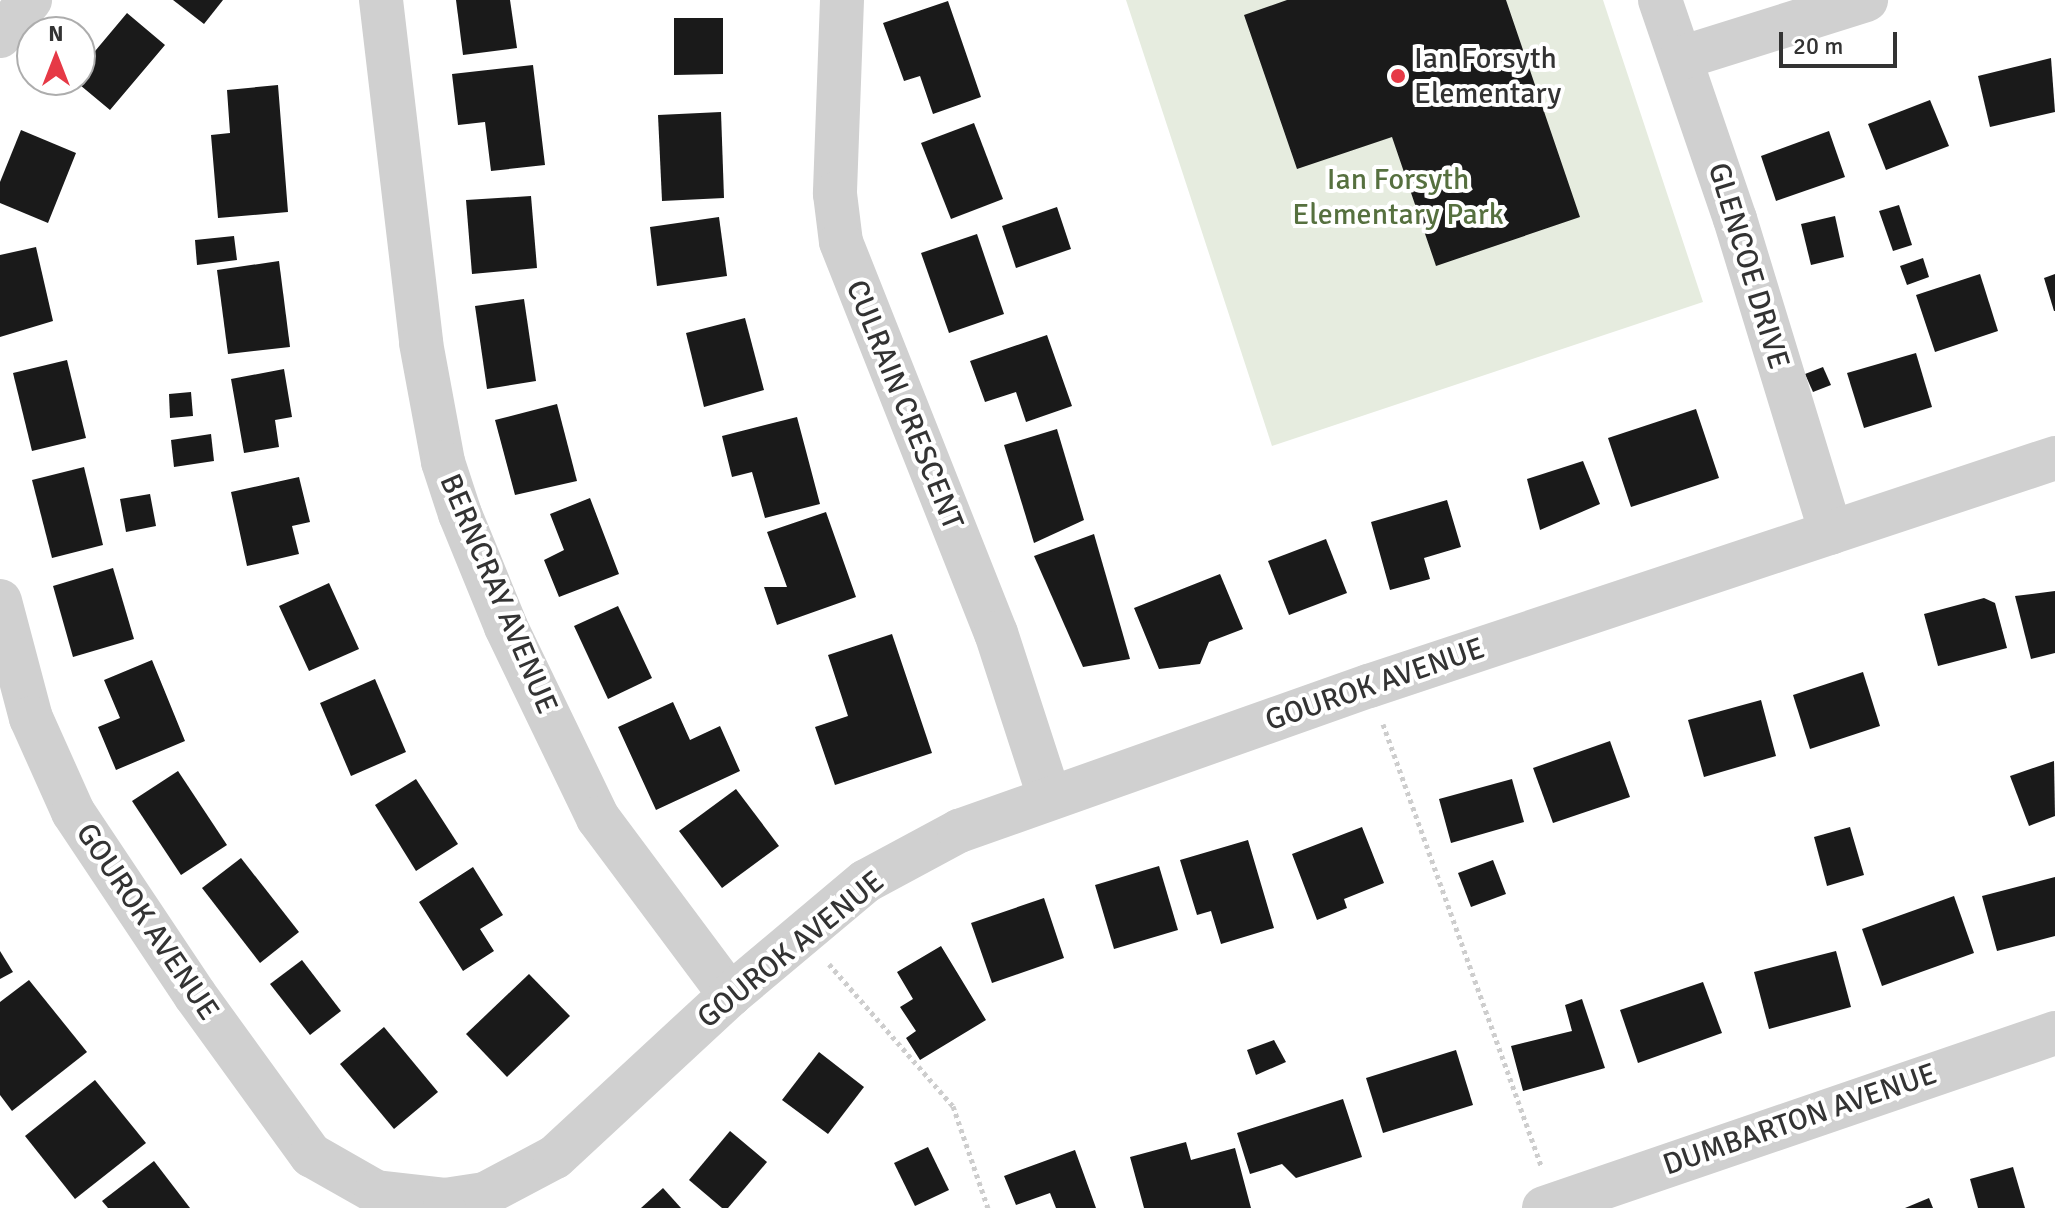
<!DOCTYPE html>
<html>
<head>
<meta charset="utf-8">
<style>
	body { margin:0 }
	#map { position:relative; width:2055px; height:1208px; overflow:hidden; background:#fff; font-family:Signika,sans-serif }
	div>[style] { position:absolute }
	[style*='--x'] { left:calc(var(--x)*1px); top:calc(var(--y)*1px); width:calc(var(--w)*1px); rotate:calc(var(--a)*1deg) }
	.green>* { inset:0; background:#e6ecdf }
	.building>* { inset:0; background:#1a1a1a }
	.path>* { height:5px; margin-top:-2.5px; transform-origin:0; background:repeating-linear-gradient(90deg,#cdcdcd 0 4px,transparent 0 8px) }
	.minor>* { height:44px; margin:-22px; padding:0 22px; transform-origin:22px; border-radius:22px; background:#d0d0d0 }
	.dots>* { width:22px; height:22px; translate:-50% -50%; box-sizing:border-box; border:4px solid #fff; border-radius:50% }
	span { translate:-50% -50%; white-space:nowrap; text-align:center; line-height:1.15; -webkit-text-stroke:8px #fff; paint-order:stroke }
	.poi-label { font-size:30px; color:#333 }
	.left { translate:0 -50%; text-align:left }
	.park-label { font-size:30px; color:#56703f }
	.street-label { font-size:30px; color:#333 }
	.north { position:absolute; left:16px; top:16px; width:80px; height:80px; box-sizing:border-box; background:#fff; border:2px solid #adadad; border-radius:50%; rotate:0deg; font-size:22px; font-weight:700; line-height:32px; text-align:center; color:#333 }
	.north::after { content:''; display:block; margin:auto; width:28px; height:36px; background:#e63946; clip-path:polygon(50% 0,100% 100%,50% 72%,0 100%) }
	.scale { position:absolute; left:1779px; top:32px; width:118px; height:36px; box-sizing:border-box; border:4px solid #333; border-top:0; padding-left:10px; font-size:24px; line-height:28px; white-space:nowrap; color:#333; -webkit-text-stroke:6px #fff; paint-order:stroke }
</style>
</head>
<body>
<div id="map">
	<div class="green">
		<i style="clip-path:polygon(1126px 0,1603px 0,1703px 302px,1272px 446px)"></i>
	</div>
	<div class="building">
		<i style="clip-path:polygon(173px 0,223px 0,204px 24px)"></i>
		<i style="clip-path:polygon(456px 0,510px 0,517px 48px,463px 55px)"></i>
		<i style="clip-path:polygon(1287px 0,1506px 0,1580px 217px,1436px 266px,1392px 137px,1297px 169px,1244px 15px)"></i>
		<i style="clip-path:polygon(948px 1px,981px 97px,933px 114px,920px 76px,904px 81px,883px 23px)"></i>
		<i style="clip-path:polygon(127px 13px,165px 45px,110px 110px,74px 80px,80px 80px,80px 69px)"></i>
		<i style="clip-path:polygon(674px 18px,723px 18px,723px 74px,674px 75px)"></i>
		<i style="clip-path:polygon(2051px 58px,2055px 112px,1990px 127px,1978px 76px)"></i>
		<i style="clip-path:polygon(533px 65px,545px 165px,491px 171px,485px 122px,458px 125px,452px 74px)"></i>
		<i style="clip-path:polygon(278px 85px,288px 212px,218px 218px,211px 135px,230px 133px,227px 90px)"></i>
		<i style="clip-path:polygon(1930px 100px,1949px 146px,1886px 170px,1868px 124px)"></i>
		<i style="clip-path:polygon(721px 112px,724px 198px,662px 201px,658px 115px)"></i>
		<i style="clip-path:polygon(974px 123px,1003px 199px,951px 219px,921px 143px)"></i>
		<i style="clip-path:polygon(21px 130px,76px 153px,48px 223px,0 203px,0 182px)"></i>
		<i style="clip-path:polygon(1829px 131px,1845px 177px,1776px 201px,1761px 156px)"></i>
		<i style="clip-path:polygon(531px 196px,537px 268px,472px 274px,466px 200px)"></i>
		<i style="clip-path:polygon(1899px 205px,1912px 245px,1893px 251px,1879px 211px)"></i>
		<i style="clip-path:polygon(1057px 207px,1071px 249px,1016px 268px,1002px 226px)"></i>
		<i style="clip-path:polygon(1835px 216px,1844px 257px,1811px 265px,1801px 224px)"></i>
		<i style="clip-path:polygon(719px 217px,727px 276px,657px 286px,650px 227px)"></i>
		<i style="clip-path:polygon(977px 234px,1004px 314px,949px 333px,921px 253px)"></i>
		<i style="clip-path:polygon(234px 236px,237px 260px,197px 265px,195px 240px)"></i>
		<i style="clip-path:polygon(36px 247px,53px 321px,0 337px,0 255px)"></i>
		<i style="clip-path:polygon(1923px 258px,1929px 277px,1907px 285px,1900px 266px)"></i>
		<i style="clip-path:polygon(279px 261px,290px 347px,228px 354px,217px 270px)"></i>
		<i style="clip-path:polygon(1980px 274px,1998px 331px,1935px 352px,1916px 295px)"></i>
		<i style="clip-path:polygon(2055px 274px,2055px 311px,2054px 311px,2044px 278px)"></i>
		<i style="clip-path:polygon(524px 299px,536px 381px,487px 389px,475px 306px)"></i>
		<i style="clip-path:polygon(745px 318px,764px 390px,704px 407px,686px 333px)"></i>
		<i style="clip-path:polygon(1047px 335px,1072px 406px,1026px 422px,1016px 392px,985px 402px,970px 361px)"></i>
		<i style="clip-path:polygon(1916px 353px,1932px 407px,1864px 428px,1847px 373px)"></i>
		<i style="clip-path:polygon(67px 360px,86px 438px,32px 451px,13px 373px)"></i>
		<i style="clip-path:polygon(1823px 367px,1831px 385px,1813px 392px,1805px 374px)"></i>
		<i style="clip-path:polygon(284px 369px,292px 417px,275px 420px,279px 447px,244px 453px,231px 379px)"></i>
		<i style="clip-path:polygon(191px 392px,193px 416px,170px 418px,169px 394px)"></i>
		<i style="clip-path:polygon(557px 404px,577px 481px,515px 495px,495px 420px)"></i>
		<i style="clip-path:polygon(1696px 409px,1719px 478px,1631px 507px,1608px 438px)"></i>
		<i style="clip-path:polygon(797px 417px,820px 504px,765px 518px,752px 472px,732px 477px,722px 436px)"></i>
		<i style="clip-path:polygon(1057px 429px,1084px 520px,1034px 543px,1004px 445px)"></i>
		<i style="clip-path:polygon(211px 434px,214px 461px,174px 467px,171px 440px)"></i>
		<i style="clip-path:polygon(1583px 461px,1600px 504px,1540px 530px,1527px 479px)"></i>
		<i style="clip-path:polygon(84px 467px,103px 545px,52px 558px,32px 480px)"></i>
		<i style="clip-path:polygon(299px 477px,310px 522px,292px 526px,299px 554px,247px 566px,231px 492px)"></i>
		<i style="clip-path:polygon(150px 494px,156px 526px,126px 532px,120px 499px)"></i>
		<i style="clip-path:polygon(590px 498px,619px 574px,559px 597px,544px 560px,564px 550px,550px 514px)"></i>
		<i style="clip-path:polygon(1447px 500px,1461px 547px,1424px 558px,1430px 579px,1390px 590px,1371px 522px)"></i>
		<i style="clip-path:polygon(826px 512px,856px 597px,777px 625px,764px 587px,787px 587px,767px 532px)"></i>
		<i style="clip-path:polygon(1094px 534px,1130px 659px,1083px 667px,1034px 556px)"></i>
		<i style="clip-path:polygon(1326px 539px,1347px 593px,1289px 615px,1268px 561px)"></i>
		<i style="clip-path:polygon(113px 568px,134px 639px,73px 657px,53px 586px)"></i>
		<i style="clip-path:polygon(1220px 574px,1243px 629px,1209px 642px,1200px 664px,1159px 669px,1134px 608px)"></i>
		<i style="clip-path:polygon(329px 583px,359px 649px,309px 671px,279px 606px)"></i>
		<i style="clip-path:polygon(2055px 591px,2055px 653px,2031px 659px,2015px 596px)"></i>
		<i style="clip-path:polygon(1984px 598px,1995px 603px,2007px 648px,1938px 666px,1924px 614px)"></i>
		<i style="clip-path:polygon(618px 606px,652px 678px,608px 699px,574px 626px)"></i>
		<i style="clip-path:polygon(892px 634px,932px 753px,835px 785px,815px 727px,848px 716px,828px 655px)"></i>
		<i style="clip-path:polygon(152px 660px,185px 741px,116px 770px,98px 727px,120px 718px,104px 680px)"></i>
		<i style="clip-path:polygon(1863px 672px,1880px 726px,1810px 749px,1793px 695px)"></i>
		<i style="clip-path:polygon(375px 679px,406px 752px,351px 776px,320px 703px)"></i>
		<i style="clip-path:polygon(1761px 700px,1776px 756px,1704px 777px,1688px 720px)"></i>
		<i style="clip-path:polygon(673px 702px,690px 740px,720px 726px,740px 771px,656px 810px,618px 727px)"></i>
		<i style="clip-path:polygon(1610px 741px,1630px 797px,1553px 823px,1533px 768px)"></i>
		<i style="clip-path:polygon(2054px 761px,2055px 816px,2029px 826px,2010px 776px)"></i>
		<i style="clip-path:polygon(178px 771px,227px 845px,181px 875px,132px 801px)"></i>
		<i style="clip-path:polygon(416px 779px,458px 844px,416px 871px,375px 805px)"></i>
		<i style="clip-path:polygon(1512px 779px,1524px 822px,1451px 843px,1439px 799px)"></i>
		<i style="clip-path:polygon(736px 789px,779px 846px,722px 888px,679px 831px)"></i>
		<i style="clip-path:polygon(1362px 827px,1384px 883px,1344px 899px,1347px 908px,1317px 920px,1292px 854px)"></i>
		<i style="clip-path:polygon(1850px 827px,1864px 875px,1827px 886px,1814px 837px)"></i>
		<i style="clip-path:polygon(1248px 840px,1274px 928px,1221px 944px,1211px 911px,1197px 915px,1180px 860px)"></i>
		<i style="clip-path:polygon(241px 858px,299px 932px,260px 963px,202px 888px)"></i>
		<i style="clip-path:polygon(1493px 860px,1506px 894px,1471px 907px,1458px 873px)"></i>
		<i style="clip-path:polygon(1159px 866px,1178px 930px,1114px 949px,1095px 885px)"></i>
		<i style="clip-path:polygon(473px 867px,503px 915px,480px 929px,494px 951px,463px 971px,419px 902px)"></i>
		<i style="clip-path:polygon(2055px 877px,2055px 936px,1997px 951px,1982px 896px)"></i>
		<i style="clip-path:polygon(1954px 896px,1974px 953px,1882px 986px,1862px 929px)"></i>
		<i style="clip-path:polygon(1044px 898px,1064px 958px,992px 983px,971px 923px)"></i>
		<i style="clip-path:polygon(941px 946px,986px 1020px,920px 1060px,906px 1038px,916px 1031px,900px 1007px,913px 999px,897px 972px)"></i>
		<i style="clip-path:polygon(0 951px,13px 972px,0 979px)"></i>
		<i style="clip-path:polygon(1836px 951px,1851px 1007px,1769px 1029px,1754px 972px)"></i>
		<i style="clip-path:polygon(302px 960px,341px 1011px,310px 1035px,270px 984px)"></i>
		<i style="clip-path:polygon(529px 974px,570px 1016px,507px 1077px,466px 1034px)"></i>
		<i style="clip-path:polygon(29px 980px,87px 1052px,12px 1111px,0 1095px,0 1002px)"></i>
		<i style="clip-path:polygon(1703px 982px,1722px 1033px,1638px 1063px,1620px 1010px)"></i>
		<i style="clip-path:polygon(1582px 999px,1605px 1068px,1523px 1091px,1511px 1046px,1572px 1031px,1565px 1005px)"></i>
		<i style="clip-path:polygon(384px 1027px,438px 1092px,394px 1129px,340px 1064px)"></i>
		<i style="clip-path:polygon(1274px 1040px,1286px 1062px,1256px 1075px,1247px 1050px)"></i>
		<i style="clip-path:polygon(1456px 1050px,1473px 1105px,1383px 1133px,1366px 1078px)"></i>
		<i style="clip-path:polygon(819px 1052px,864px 1087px,828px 1134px,782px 1100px)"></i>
		<i style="clip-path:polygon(95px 1080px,146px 1143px,75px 1199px,25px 1136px)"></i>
		<i style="clip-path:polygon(1343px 1099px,1362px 1157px,1296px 1178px,1282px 1164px,1250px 1174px,1237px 1133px)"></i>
		<i style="clip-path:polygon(730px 1131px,767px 1162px,728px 1208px,722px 1208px,689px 1180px)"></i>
		<i style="clip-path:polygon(1186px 1142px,1191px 1160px,1235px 1148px,1251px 1208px,1144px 1208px,1130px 1157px)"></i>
		<i style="clip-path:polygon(928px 1147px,949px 1190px,915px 1206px,894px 1163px)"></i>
		<i style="clip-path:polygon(1075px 1150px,1096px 1208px,1056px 1208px,1050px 1193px,1016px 1205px,1004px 1176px)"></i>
		<i style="clip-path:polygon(154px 1161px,190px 1208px,108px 1208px,102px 1201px)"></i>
		<i style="clip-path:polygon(2013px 1167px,2025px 1208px,1978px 1208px,1970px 1179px)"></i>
		<i style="clip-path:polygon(663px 1188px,681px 1208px,641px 1208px)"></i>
		<i style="clip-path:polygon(1929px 1198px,1933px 1208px,1905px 1208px)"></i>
	</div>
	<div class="path">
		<i style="--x:1383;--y:724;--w:469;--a:70.3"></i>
		<i style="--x:829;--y:964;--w:189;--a:48.9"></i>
		<i style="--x:953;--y:1106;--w:108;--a:71.1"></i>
	</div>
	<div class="minor">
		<i style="--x:381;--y:0;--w:345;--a:83.3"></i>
		<i style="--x:421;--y:343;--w:121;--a:79.5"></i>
		<i style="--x:443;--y:462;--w:55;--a:71.9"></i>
		<i style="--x:460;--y:514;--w:122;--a:67.8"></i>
		<i style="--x:506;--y:627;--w:212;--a:64.3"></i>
		<i style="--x:598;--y:818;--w:221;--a:53.3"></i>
		<i style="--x:842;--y:0;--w:194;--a:92.1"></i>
		<i style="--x:835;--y:194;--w:48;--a:82.9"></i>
		<i style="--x:841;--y:242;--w:421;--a:68.4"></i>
		<i style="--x:996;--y:633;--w:171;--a:72"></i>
		<i style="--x:1660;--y:0;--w:231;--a:71.1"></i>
		<i style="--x:1735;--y:219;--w:328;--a:73"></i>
		<i style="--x:0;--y:36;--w:47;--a:-50.2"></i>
		<i style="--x:1681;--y:58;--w:194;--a:-17.4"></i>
		<i style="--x:0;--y:601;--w:121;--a:75.2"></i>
		<i style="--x:31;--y:718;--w:103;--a:65.9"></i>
		<i style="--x:73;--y:812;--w:220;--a:56.3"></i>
		<i style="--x:195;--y:995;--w:198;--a:54.1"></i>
		<i style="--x:311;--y:1155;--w:75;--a:29.6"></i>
		<i style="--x:376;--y:1192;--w:69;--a:6.6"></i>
		<i style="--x:445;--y:1200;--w:40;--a:-8.5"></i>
		<i style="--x:485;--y:1194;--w:79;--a:-27.9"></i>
		<i style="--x:555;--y:1157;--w:238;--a:-42.8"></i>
		<i style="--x:730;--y:995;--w:177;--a:-40"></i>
		<i style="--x:866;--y:881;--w:106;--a:-28.3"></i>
		<i style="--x:959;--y:831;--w:435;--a:-19.5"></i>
		<i style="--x:1369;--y:686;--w:723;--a:-18.38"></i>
		<i style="--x:1544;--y:1208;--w:540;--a:-18.9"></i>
	</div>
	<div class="dots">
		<i style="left:1398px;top:76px;background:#e63946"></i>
	</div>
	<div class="poi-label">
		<span class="left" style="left:1414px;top:76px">Ian Forsyth<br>Elementary</span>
	</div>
	<div class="park-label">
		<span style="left:1398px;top:197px">Ian Forsyth<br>Elementary Park</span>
	</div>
	<div class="street-label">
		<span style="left:1748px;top:266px;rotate:73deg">GLENCOE DRIVE</span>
		<span style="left:904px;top:405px;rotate:68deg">CULRAIN CRESCENT</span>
		<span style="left:498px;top:594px;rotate:67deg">BERNCRAY AVENUE</span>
		<span style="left:1375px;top:685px;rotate:-19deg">GOUROK AVENUE</span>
		<span style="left:147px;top:922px;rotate:56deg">GOUROK AVENUE</span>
		<span style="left:791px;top:950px;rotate:-39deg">GOUROK AVENUE</span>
		<span style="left:1800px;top:1120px;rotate:-19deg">DUMBARTON AVENUE</span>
	</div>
	<div class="north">N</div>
	<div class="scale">20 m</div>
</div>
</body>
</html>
